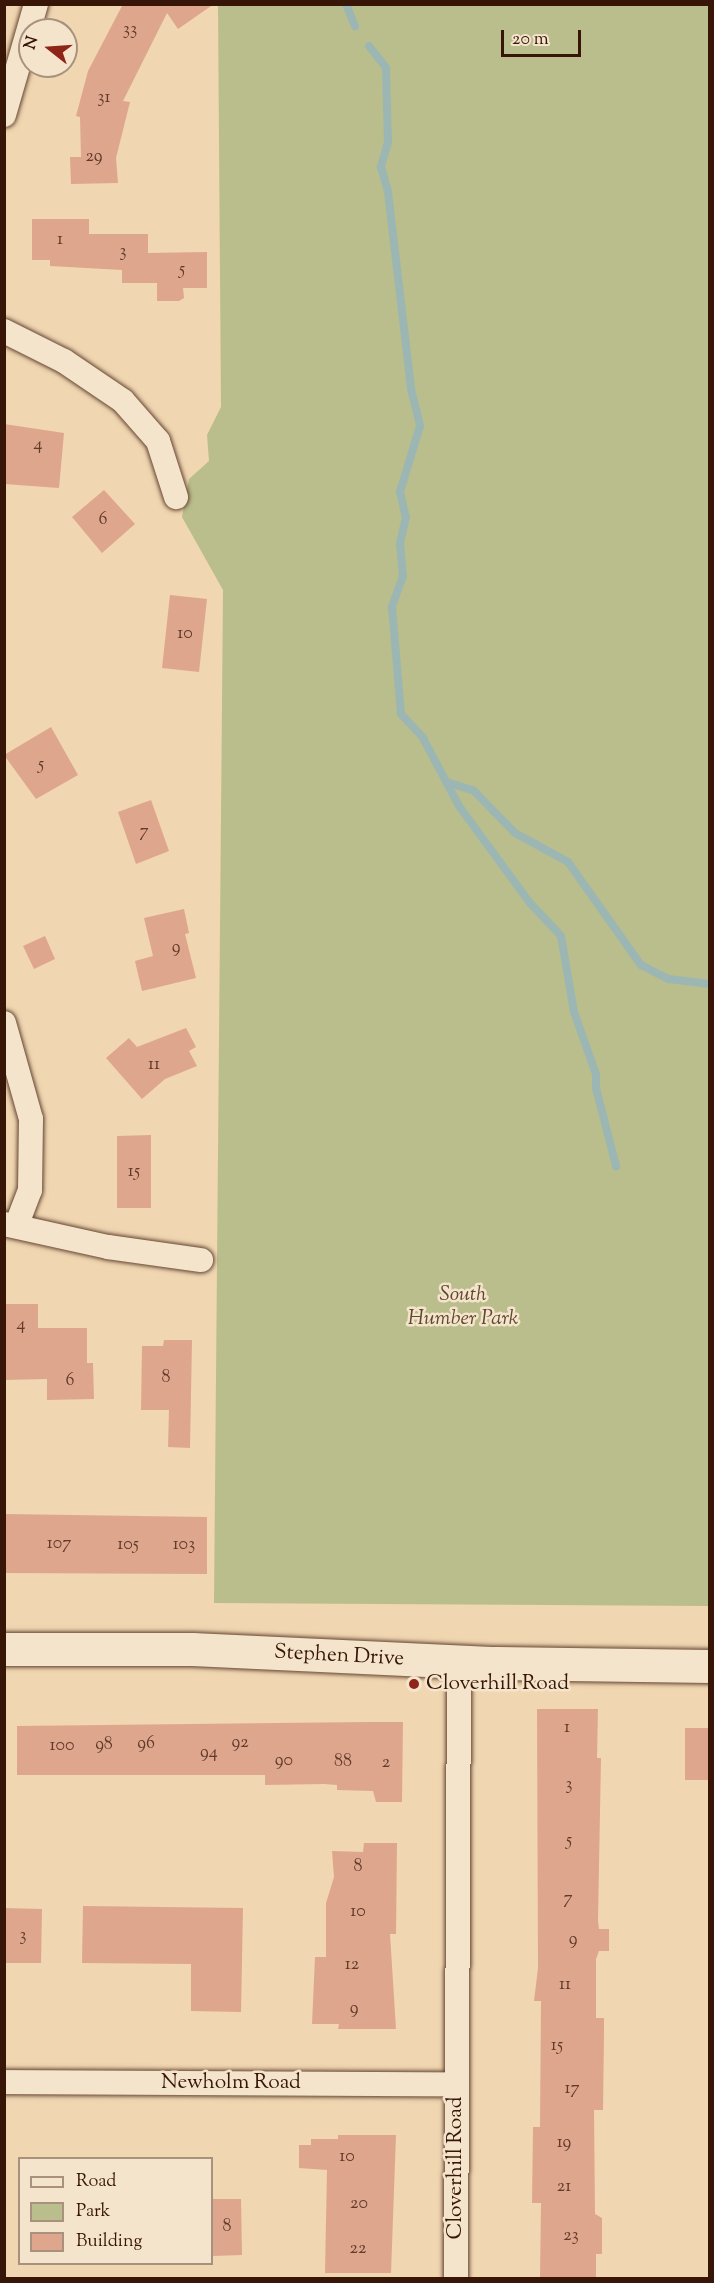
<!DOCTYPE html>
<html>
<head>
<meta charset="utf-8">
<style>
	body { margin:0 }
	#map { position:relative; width:714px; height:2283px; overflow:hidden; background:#f0d6b1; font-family:"Sorts Mill Goudy",serif }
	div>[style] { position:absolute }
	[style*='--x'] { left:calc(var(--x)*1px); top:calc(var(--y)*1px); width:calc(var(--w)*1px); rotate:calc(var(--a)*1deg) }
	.green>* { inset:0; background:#b9be8c }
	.stream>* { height:8px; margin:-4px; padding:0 4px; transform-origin:4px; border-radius:4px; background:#9cb7b3 }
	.building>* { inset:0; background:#dfa68e }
	.roads { filter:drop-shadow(0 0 2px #654632) drop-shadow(0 0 2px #654632) }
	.street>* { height:24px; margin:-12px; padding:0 12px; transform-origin:12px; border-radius:12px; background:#f5e4cc }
	.secondary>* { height:33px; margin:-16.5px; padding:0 16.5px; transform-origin:16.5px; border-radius:16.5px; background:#f5e4cc }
	.dots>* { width:16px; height:16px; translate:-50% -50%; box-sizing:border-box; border:3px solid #f5e4cc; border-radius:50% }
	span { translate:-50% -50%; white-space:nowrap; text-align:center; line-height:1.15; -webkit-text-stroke:5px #f5e4cc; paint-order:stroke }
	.number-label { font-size:18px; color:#613a29 }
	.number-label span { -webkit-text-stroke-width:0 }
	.park-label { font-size:21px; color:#5e482f; font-style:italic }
	.street-label { font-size:21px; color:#371607 }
	.poi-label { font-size:21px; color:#371607 }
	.left { translate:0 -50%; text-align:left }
	.frame { position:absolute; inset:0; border:6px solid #371607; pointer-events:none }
	.legend { position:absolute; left:18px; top:2157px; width:195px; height:108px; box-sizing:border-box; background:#f5e4cc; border:2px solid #a9927d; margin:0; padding:8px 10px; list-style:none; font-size:18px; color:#371607 }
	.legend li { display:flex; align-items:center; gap:12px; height:30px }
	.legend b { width:30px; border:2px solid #a9927d }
	.north { position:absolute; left:18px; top:18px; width:60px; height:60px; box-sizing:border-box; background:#f5e4cc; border:2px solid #a9927d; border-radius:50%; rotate:287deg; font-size:16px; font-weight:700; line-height:24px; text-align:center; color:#371607 }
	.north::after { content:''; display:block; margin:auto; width:21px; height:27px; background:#8f2418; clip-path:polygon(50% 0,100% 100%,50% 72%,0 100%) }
	.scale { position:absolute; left:501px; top:30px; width:80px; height:27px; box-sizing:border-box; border:3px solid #371607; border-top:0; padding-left:8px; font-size:18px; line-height:21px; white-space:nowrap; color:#371607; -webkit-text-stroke:4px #f5e4cc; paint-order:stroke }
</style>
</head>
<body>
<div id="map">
	<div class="green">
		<i style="clip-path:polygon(218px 5px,709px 5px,709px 1606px,214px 1603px,223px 590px,182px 517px,189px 479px,209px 461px,207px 435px,221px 407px)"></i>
	</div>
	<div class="stream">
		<i style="--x:346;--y:4;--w:24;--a:68"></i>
		<i style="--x:369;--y:46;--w:28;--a:52"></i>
		<i style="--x:386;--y:68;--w:74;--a:88.5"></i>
		<i style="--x:388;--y:142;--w:26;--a:106"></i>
		<i style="--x:381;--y:167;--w:26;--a:74"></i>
		<i style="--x:388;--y:192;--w:198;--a:83.3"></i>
		<i style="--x:411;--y:389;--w:38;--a:76"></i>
		<i style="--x:420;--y:426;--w:69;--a:106.9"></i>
		<i style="--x:400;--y:492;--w:26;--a:77"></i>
		<i style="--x:406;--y:517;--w:27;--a:103"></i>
		<i style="--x:400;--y:543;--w:33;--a:85"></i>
		<i style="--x:403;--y:576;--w:33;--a:110"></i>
		<i style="--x:392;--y:607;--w:107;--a:85.2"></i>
		<i style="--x:401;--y:714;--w:33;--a:47"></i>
		<i style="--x:423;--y:738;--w:77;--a:62.1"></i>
		<i style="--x:459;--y:806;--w:120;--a:53.8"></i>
		<i style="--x:530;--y:903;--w:45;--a:46.8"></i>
		<i style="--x:561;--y:936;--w:77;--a:80.3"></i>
		<i style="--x:574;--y:1012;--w:66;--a:70.5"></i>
		<i style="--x:596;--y:1074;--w:14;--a:90"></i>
		<i style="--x:596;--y:1088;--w:81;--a:75.6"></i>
		<i style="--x:447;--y:782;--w:28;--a:18"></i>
		<i style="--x:474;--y:791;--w:59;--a:45.7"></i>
		<i style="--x:515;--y:833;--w:60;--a:28.7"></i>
		<i style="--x:568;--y:862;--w:126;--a:54.7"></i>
		<i style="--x:641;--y:965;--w:31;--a:27"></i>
		<i style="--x:669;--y:979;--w:41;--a:7"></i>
	</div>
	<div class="building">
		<i style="clip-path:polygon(123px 4px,214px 4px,178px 29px,167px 13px,123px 101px,130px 102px,116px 158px,118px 183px,71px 184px,70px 157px,81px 157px,80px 117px,76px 116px,88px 71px)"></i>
		<i style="clip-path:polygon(32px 219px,89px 219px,89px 234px,148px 234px,148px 253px,207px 252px,207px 288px,183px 288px,184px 298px,179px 301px,157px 301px,157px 283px,122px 283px,122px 270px,50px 266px,50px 260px,32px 260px)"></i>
		<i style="clip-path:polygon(4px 424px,64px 433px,59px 488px,4px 484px)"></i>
		<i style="clip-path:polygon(104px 490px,135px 524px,102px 553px,72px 517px)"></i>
		<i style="clip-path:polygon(170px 595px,207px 599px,199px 672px,162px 668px)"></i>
		<i style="clip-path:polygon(51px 727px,78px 775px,36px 799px,4px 755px)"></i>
		<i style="clip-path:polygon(151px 800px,169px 851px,136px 864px,118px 812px)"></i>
		<i style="clip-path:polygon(184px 909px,189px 933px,185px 934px,196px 978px,142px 991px,135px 961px,153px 956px,144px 918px)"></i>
		<i style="clip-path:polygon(45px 936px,55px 959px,34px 969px,23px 946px)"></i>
		<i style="clip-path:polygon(186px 1028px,196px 1047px,189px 1051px,197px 1066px,165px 1079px,142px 1099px,106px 1058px,129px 1038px,137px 1047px)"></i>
		<i style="clip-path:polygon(151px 1135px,151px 1208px,117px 1208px,117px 1136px)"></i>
		<i style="clip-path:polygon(4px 1304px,38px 1304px,38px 1328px,87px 1328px,87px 1363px,93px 1363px,94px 1399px,47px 1400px,47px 1379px,4px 1380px)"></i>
		<i style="clip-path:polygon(164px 1340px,192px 1340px,190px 1448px,168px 1447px,169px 1410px,141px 1410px,142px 1346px,163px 1346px)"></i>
		<i style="clip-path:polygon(4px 1514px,207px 1517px,207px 1574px,4px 1573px)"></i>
		<i style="clip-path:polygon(537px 1709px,598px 1709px,597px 1758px,601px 1758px,598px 1921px,599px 1929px,609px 1929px,609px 1951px,599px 1951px,596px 1959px,596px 2018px,604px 2018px,604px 2033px,603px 2110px,594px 2110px,595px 2214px,602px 2218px,602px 2254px,596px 2254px,596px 2278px,540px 2278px,541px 2203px,532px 2203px,533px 2127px,540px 2127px,541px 2001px,534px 2001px,538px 1968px)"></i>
		<i style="clip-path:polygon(369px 1722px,403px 1722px,402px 1802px,376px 1802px,373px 1791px,337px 1790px,337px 1785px,324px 1784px,265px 1785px,265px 1775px,17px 1775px,17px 1726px)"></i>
		<i style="clip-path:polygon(685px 1728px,710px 1728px,710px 1780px,685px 1780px)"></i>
		<i style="clip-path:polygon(364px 1843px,397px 1843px,396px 1934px,390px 1934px,396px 2029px,338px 2029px,339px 2024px,312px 2024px,315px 1957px,326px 1957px,326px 1903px,334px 1877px,332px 1851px,363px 1852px)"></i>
		<i style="clip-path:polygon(83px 1906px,243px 1908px,241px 2012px,191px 2011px,191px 1964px,82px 1963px)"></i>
		<i style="clip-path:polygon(4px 1908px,42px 1909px,41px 1963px,4px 1963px)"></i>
		<i style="clip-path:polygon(338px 2135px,396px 2135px,391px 2273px,325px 2273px,327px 2170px,299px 2168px,299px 2145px,311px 2145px,311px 2139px,338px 2139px)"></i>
		<i style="clip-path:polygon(212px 2199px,241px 2199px,242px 2255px,212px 2256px)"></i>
	</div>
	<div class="roads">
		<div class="street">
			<i style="--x:4;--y:115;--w:116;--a:-73.9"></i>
			<i style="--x:4;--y:331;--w:67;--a:26.6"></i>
			<i style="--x:64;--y:361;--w:71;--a:34.1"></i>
			<i style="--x:123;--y:401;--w:53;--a:48.8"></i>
			<i style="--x:158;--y:441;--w:59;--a:72.2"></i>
			<i style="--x:4;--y:1023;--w:100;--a:74.3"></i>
			<i style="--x:31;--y:1119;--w:71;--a:90.8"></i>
			<i style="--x:30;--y:1190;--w:36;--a:111"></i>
			<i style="--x:4;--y:1224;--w:107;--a:12.5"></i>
			<i style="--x:108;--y:1247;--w:94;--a:8"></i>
			<i style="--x:4;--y:2082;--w:453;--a:0.3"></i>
			<i style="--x:456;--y:2278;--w:616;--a:-89.72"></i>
		</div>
		<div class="secondary">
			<i style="--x:4;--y:1649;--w:188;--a:0"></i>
			<i style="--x:192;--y:1649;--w:299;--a:2.7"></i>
			<i style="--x:491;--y:1663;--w:219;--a:0.8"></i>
		</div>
	</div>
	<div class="dots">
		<i style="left:414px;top:1684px;background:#8f2418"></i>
	</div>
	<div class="number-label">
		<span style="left:130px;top:30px">33</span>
		<span style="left:104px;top:98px">31</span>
		<span style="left:94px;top:157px">29</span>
		<span style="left:60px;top:240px">1</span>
		<span style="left:123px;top:252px">3</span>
		<span style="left:182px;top:270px">5</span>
		<span style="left:38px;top:445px">4</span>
		<span style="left:103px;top:520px">6</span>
		<span style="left:185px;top:634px">10</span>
		<span style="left:41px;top:765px">5</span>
		<span style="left:144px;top:832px">7</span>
		<span style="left:176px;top:948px">9</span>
		<span style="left:154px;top:1065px">11</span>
		<span style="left:134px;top:1172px">15</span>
		<span style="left:21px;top:1325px">4</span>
		<span style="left:166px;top:1378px">8</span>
		<span style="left:70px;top:1381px">6</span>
		<span style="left:59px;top:1544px">107</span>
		<span style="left:128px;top:1545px">105</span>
		<span style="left:184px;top:1545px">103</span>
		<span style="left:567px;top:1728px">1</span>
		<span style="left:240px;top:1743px">92</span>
		<span style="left:146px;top:1744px">96</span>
		<span style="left:104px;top:1745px">98</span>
		<span style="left:62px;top:1746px">100</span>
		<span style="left:209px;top:1753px">94</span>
		<span style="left:284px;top:1761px">90</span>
		<span style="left:343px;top:1762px">88</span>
		<span style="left:386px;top:1763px">2</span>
		<span style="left:569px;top:1785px">3</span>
		<span style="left:569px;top:1841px">5</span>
		<span style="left:358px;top:1867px">8</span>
		<span style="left:568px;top:1899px">7</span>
		<span style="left:358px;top:1912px">10</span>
		<span style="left:23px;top:1936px">3</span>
		<span style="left:573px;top:1940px">9</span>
		<span style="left:352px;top:1965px">12</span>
		<span style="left:565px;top:1985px">11</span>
		<span style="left:354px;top:2009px">9</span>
		<span style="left:557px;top:2046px">15</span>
		<span style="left:572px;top:2089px">17</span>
		<span style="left:564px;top:2143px">19</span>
		<span style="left:347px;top:2157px">10</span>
		<span style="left:564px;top:2187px">21</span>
		<span style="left:359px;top:2204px">20</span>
		<span style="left:227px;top:2227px">8</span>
		<span style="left:571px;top:2236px">23</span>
		<span style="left:358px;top:2249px">22</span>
	</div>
	<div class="park-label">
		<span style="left:463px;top:1307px">South<br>Humber Park</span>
	</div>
	<div class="street-label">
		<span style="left:339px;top:1656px;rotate:3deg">Stephen Drive</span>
		<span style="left:231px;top:2083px">Newholm Road</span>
		<span style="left:456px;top:2168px;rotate:-90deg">Cloverhill Road</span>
	</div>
	<div class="poi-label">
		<span class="left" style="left:426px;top:1684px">Cloverhill Road</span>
	</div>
	<div class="frame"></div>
	<ul class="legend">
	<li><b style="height:8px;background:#f5e4cc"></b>Road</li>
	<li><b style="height:16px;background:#b9be8c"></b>Park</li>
	<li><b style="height:16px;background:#dfa68e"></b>Building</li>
	</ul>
	<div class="north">N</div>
	<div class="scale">20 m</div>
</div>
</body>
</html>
